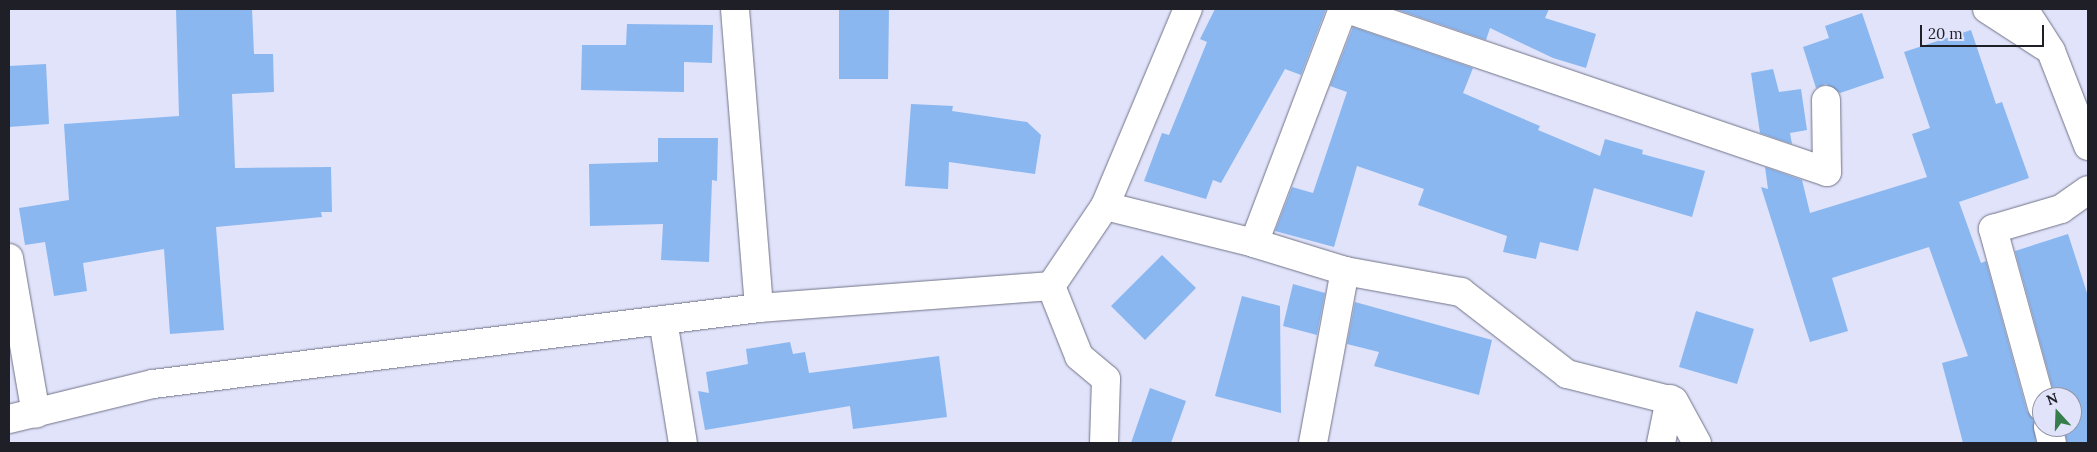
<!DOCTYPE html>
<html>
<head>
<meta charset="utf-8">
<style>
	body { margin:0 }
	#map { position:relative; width:2097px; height:452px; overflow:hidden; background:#e0e3fa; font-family:Lora,serif }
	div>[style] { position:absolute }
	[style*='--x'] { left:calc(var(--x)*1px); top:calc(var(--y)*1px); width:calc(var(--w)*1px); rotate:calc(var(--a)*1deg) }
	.building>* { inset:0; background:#8ab7f0 }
	.roads { filter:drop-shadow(0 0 1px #717387) drop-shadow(0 0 1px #717387) }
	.minor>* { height:28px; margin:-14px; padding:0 14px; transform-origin:14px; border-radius:14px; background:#fff }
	span { translate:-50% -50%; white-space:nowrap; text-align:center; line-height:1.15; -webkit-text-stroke:4px #e0e3fa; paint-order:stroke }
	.frame { position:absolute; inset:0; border:10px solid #1e1f27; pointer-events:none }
	.north { position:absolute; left:2032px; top:387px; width:50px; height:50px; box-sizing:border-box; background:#e0e3fa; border:1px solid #9295a6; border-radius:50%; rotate:340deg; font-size:14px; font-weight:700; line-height:20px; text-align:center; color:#1e1f27 }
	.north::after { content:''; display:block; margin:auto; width:18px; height:22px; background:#357e4c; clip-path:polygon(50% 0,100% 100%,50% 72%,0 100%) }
	.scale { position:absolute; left:1920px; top:25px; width:124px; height:22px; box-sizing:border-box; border:2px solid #1e1f27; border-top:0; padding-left:6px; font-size:15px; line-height:18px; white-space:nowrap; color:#1e1f27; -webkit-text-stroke:4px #e0e3fa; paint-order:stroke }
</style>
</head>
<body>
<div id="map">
	<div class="building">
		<i style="clip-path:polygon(176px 9px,252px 9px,254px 54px,273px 54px,274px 92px,232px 94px,235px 168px,331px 167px,332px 212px,321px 212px,322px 217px,216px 227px,224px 330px,170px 334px,164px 249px,83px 263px,87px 291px,54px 296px,45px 242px,25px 245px,19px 208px,69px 200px,64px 124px,179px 116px)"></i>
		<i style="clip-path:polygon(839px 9px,889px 9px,888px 79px,839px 79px)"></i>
		<i style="clip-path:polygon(1215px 9px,1326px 9px,1301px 75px,1285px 69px,1221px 183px,1213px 180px,1206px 199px,1144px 181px,1162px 133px,1169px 135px,1207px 42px,1200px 39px)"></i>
		<i style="clip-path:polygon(1395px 9px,1549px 9px,1545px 18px,1596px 34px,1586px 68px,1553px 58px,1490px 28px,1486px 40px)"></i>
		<i style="clip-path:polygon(1862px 13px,1884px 78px,1840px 93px,1826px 84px,1816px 88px,1803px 47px,1829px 38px,1825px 26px)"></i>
		<i style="clip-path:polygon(627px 24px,713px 25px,712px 63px,684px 62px,684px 92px,581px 90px,582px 45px,626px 45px)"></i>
		<i style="clip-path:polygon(1353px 27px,1473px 68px,1463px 93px,1540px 126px,1538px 130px,1600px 156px,1605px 139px,1643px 150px,1642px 154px,1705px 171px,1692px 217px,1594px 188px,1578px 251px,1540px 242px,1536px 259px,1503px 252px,1507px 236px,1418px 205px,1424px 189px,1357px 166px,1334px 247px,1275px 231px,1292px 187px,1313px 193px,1347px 92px,1330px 86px)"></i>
		<i style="clip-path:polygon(1971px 30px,1996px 104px,2002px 102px,2029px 178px,1959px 202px,1981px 263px,1986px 261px,2027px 411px,2034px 420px,2036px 443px,1963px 443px,1942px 363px,1968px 356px,1929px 247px,1832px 278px,1848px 331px,1810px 342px,1761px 187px,1768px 189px,1765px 167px,1802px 180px,1810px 213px,1927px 177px,1912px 134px,1930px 128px,1904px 52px)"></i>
		<i style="clip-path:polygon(46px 64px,49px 124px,9px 127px,9px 66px)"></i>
		<i style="clip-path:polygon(1773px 69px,1779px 92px,1801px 89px,1807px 130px,1790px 133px,1792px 144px,1760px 133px,1751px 73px)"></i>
		<i style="clip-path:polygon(911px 104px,953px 106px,952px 111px,1027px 122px,1041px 135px,1035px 174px,949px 162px,948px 189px,905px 186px)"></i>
		<i style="clip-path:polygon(658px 138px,718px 138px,717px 181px,712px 180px,709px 262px,661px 260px,663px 224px,590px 226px,589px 164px,658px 162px)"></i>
		<i style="clip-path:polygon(2068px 234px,2088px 296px,2088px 443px,2067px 443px,2064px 427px,2072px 427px,2072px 397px,2055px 397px,2015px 251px)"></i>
		<i style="clip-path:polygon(1162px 255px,1196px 288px,1145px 340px,1111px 306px)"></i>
		<i style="clip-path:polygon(1293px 284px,1325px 293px,1317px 335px,1283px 326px)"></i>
		<i style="clip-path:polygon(1242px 296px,1280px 306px,1281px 413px,1215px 396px)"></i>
		<i style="clip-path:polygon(1355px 302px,1492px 340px,1479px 395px,1374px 366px,1379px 352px,1347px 344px)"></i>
		<i style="clip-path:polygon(1696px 311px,1754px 329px,1737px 384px,1679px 367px)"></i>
		<i style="clip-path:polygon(790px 342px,793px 354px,805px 352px,809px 373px,939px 356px,947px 417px,853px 429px,850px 406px,705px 430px,698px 391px,709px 393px,706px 372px,748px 364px,746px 349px)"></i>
		<i style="clip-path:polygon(1150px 388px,1186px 401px,1171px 443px,1131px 443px)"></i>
	</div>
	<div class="roads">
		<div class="minor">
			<i style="--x:735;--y:9;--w:300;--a:85.4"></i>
			<i style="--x:1347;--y:9;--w:507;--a:18.76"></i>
			<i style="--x:1827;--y:172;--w:72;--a:-90.8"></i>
			<i style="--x:1987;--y:9;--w:68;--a:33"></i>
			<i style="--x:2024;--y:9;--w:50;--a:57.3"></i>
			<i style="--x:2051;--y:51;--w:102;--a:68.7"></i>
			<i style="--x:1105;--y:206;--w:154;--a:13.9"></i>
			<i style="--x:1254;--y:243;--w:95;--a:17.1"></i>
			<i style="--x:1345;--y:271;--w:118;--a:10.3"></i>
			<i style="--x:1461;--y:292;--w:134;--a:37.7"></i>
			<i style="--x:1567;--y:374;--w:110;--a:14.2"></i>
			<i style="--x:1674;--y:401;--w:48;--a:61.3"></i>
			<i style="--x:1254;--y:243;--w:250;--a:-69.2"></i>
			<i style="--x:9;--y:258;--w:158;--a:80.2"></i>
			<i style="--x:663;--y:320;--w:125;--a:80.8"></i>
			<i style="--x:2042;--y:407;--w:185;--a:-105.4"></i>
			<i style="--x:1993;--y:229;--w:71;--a:-16.4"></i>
			<i style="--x:2061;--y:209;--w:33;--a:-35"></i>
			<i style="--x:9;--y:419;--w:148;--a:-13.7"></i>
			<i style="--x:153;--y:384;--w:611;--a:-7.15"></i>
			<i style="--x:759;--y:308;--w:293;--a:-4.3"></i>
			<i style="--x:2048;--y:427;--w:16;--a:76"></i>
			<i style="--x:1104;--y:443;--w:64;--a:-88.2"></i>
			<i style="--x:1106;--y:379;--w:35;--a:-140"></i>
			<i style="--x:1079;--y:356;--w:75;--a:-111.8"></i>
			<i style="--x:1051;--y:286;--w:97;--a:-56"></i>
			<i style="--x:1105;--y:206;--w:214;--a:-67.2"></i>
			<i style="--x:1313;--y:443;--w:175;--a:-79.5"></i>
			<i style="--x:1661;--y:443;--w:45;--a:-78.4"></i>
		</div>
	</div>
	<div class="frame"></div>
	<div class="north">N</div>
	<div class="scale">20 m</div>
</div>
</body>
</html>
